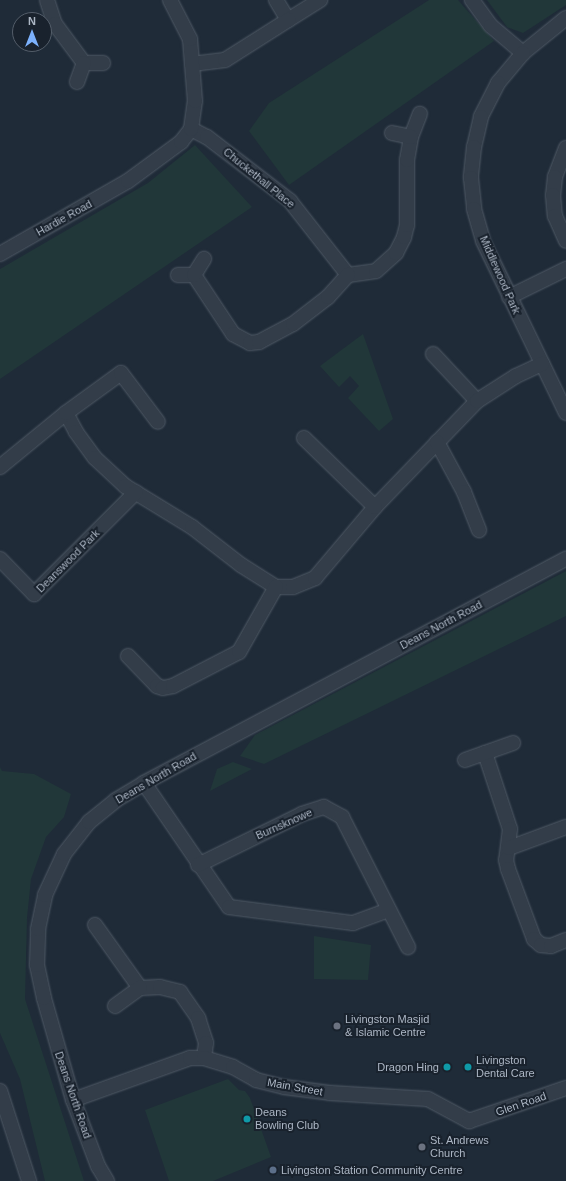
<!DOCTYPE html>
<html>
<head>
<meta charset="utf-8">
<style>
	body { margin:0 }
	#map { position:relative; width:566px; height:1181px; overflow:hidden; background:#1f2b38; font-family:Arial,sans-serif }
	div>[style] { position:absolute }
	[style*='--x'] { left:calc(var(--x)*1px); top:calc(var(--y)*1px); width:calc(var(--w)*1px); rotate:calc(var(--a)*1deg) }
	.green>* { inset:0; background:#213739 }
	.roads { filter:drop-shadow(0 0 1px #505a66) drop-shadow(0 0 1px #505a66) }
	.minor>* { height:14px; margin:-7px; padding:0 7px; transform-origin:7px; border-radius:7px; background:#333d49 }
	.dots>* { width:11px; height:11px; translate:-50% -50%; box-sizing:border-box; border:2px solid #19222d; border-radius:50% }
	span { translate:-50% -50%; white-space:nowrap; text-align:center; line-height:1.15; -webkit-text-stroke:4px #19222d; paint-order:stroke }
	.street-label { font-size:11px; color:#adb7c5 }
	.poi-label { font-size:11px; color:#adb7c5 }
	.left { translate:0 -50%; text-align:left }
	.right { translate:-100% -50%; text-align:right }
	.north { position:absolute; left:12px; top:12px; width:40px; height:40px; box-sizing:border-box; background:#19222d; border:1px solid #545e6a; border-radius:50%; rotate:0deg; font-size:11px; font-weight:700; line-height:16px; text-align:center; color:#adb7c5 }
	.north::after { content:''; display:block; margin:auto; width:14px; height:18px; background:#7cb1fc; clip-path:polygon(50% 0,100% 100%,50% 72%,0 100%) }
</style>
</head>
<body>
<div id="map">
	<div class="green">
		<i style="clip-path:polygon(429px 0,458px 0,494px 41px,289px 185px,249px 131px,269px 103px)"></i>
		<i style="clip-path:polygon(487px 0,566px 0,566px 5px,523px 33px,507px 27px)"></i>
		<i style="clip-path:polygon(195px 145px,252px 207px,0 379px,0 269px,148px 183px)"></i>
		<i style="clip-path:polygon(363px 334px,393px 419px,379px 431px,348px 398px,359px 386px,350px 376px,339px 387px,320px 366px)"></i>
		<i style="clip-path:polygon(566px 571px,566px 616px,264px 764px,240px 756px,255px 735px)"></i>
		<i style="clip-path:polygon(233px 762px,252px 769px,210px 791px,217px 769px)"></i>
		<i style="clip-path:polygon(0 767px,2px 771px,34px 774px,71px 794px,64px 817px,46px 837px,31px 879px,27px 918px,25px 999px,84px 1181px,45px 1181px,20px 1079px,0 1033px)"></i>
		<i style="clip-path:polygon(314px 936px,371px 945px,368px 980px,314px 979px)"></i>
		<i style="clip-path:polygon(228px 1079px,239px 1090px,245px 1091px,250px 1098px,271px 1157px,213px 1181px,169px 1181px,145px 1110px)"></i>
	</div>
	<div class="roads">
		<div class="minor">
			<i style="--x:47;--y:0;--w:25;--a:72"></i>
			<i style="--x:55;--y:24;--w:49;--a:53.4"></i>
			<i style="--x:84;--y:63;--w:19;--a:0"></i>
			<i style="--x:276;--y:0;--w:23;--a:59"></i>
			<i style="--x:288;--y:20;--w:38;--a:-32"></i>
			<i style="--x:472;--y:0;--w:32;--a:54"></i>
			<i style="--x:491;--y:26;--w:42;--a:40.2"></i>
			<i style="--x:566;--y:18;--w:55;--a:140.9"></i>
			<i style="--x:523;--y:53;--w:39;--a:130"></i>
			<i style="--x:498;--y:83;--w:38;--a:117"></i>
			<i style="--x:481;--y:117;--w:31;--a:103"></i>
			<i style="--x:474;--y:147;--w:31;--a:96"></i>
			<i style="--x:471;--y:178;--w:31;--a:84"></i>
			<i style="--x:474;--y:209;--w:33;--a:74"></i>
			<i style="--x:483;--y:241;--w:191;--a:64.2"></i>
			<i style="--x:192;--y:64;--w:33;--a:-7"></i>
			<i style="--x:225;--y:60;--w:75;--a:-32.4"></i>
			<i style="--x:77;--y:82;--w:20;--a:-70"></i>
			<i style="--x:191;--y:129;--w:18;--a:27"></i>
			<i style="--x:207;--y:137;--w:105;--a:37.6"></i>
			<i style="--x:290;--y:201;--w:94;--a:51.9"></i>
			<i style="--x:348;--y:275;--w:28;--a:-8"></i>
			<i style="--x:376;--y:271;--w:27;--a:-42"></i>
			<i style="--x:396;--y:253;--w:18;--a:-63"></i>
			<i style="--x:404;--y:237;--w:12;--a:-76"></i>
			<i style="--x:407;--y:225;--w:65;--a:-90"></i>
			<i style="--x:407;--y:160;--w:23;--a:-80"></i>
			<i style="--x:411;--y:137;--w:25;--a:-69"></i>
			<i style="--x:392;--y:133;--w:19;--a:12"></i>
			<i style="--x:566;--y:148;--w:31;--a:111"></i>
			<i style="--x:555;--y:177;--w:18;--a:96"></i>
			<i style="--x:553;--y:195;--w:21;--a:85"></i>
			<i style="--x:555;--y:216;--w:27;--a:66"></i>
			<i style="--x:0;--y:254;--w:147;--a:-29.7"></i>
			<i style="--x:128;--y:181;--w:66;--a:-36.3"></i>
			<i style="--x:181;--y:142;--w:16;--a:-52"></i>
			<i style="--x:191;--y:129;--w:28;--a:-82"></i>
			<i style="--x:195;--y:101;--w:62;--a:-94.6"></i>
			<i style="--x:190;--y:39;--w:44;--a:-117.1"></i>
			<i style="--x:178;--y:275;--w:16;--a:0"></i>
			<i style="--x:194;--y:275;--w:71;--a:56.5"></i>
			<i style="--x:233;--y:334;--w:19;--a:28"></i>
			<i style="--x:250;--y:343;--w:9;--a:-6"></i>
			<i style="--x:259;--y:342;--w:38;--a:-28"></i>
			<i style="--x:293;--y:324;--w:44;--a:-37.6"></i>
			<i style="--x:328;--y:297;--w:30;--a:-48"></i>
			<i style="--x:194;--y:275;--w:19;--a:-58"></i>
			<i style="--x:509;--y:297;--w:64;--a:-26.2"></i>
			<i style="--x:433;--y:354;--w:64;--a:46.9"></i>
			<i style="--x:66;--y:413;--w:21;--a:62"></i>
			<i style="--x:76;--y:432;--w:32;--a:54"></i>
			<i style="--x:95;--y:458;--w:41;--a:43"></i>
			<i style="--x:125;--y:486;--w:79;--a:31.5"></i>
			<i style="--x:192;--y:527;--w:62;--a:37.8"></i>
			<i style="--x:241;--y:565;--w:41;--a:32.2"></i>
			<i style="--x:276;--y:587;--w:17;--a:0"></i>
			<i style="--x:293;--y:587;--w:24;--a:-22"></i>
			<i style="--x:315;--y:578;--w:93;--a:-49.8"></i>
			<i style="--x:375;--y:507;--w:147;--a:-46.1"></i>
			<i style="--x:477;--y:401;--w:46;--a:-32.7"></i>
			<i style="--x:516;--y:376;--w:29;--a:-25"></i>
			<i style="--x:304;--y:438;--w:99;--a:44.2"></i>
			<i style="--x:437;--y:442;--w:57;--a:61.6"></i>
			<i style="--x:464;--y:492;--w:41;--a:68.5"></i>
			<i style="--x:0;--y:467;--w:85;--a:-39.3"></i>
			<i style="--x:66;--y:413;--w:68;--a:-36"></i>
			<i style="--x:121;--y:373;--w:61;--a:52.9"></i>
			<i style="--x:0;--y:559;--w:49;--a:45.8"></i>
			<i style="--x:34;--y:594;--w:144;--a:-45"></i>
			<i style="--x:128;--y:656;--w:42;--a:46"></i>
			<i style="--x:157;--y:686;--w:6;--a:18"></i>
			<i style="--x:163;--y:688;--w:10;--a:-11"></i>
			<i style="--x:173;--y:686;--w:74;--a:-27.3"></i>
			<i style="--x:239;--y:652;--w:75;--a:-60.4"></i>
			<i style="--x:485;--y:753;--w:80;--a:71.8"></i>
			<i style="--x:510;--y:829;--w:31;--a:97"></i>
			<i style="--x:506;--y:860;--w:9;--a:77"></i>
			<i style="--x:508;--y:869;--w:75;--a:69.6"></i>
			<i style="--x:534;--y:939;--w:9;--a:41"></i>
			<i style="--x:541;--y:945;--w:10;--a:6"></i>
			<i style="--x:551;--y:946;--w:16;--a:-22"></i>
			<i style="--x:465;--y:760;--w:51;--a:-19.5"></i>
			<i style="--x:144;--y:783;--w:150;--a:55.6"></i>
			<i style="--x:229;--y:907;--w:125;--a:7.4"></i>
			<i style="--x:353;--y:923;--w:38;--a:-20"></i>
			<i style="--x:509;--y:848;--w:61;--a:-20.2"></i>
			<i style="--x:198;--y:865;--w:116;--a:-26.1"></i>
			<i style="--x:302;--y:814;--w:23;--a:-18"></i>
			<i style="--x:324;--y:807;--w:21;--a:29"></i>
			<i style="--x:342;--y:817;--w:146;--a:63.1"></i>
			<i style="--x:95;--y:925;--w:77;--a:54.5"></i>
			<i style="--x:140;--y:988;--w:20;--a:-3"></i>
			<i style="--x:160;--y:987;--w:21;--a:14"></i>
			<i style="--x:180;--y:992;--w:32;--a:55"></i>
			<i style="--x:198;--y:1018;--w:26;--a:72"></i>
			<i style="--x:206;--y:1043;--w:15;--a:98"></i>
			<i style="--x:115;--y:1006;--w:31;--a:-36"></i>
			<i style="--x:0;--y:1091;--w:95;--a:72.1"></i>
			<i style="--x:73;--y:1100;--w:124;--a:-19.7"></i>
			<i style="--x:190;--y:1058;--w:14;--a:0"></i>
			<i style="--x:204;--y:1058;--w:30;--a:17"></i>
			<i style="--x:233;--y:1067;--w:26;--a:29"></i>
			<i style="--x:256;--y:1080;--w:29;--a:14"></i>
			<i style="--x:284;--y:1087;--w:46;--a:7.4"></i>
			<i style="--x:330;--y:1093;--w:98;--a:3.5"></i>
			<i style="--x:428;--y:1099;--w:47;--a:28.2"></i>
			<i style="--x:469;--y:1121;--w:102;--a:-18.8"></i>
			<i style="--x:107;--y:1181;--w:17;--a:-121"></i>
			<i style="--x:98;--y:1166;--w:71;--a:-110.7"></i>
			<i style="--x:73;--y:1100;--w:106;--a:-105.9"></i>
			<i style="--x:44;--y:998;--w:34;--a:-102"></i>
			<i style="--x:37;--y:965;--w:36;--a:-88"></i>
			<i style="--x:38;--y:929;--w:35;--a:-78"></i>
			<i style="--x:45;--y:895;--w:45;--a:-65.1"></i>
			<i style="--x:64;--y:854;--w:41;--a:-52"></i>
			<i style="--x:89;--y:822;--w:35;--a:-39"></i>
			<i style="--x:116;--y:800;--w:33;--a:-31"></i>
			<i style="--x:144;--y:783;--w:478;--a:-28"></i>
		</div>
	</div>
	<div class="dots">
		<i style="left:337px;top:1026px;background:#6b7280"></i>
		<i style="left:447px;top:1067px;background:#0f9aa8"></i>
		<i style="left:468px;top:1067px;background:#0f9aa8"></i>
		<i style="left:247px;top:1119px;background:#0f9aa8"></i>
		<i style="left:422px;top:1147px;background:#6b7280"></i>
		<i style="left:273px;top:1170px;background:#5c6f8a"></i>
	</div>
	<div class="street-label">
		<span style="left:259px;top:178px;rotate:39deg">Chuckethall Place</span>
		<span style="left:64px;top:218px;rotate:-29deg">Hardie Road</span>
		<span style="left:500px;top:275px;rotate:66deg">Middlewood Park</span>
		<span style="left:68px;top:561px;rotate:-45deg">Deanswood Park</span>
		<span style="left:441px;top:625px;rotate:-28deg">Deans North Road</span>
		<span style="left:156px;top:778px;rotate:-30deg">Deans North Road</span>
		<span style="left:284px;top:824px;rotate:-24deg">Burnsknowe</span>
		<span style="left:295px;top:1087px;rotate:10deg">Main Street</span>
		<span style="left:73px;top:1095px;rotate:71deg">Deans North Road</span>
		<span style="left:521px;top:1104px;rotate:-19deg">Glen Road</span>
	</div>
	<div class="poi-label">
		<span class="left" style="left:345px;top:1026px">Livingston Masjid<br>&amp; Islamic Centre</span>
		<span class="left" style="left:476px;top:1067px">Livingston<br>Dental Care</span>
		<span class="right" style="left:439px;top:1067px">Dragon Hing</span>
		<span class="left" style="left:255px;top:1119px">Deans<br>Bowling Club</span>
		<span class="left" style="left:430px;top:1147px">St. Andrews<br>Church</span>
		<span class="left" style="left:281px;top:1170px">Livingston Station Community Centre</span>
	</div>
	<div class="north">N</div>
</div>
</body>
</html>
